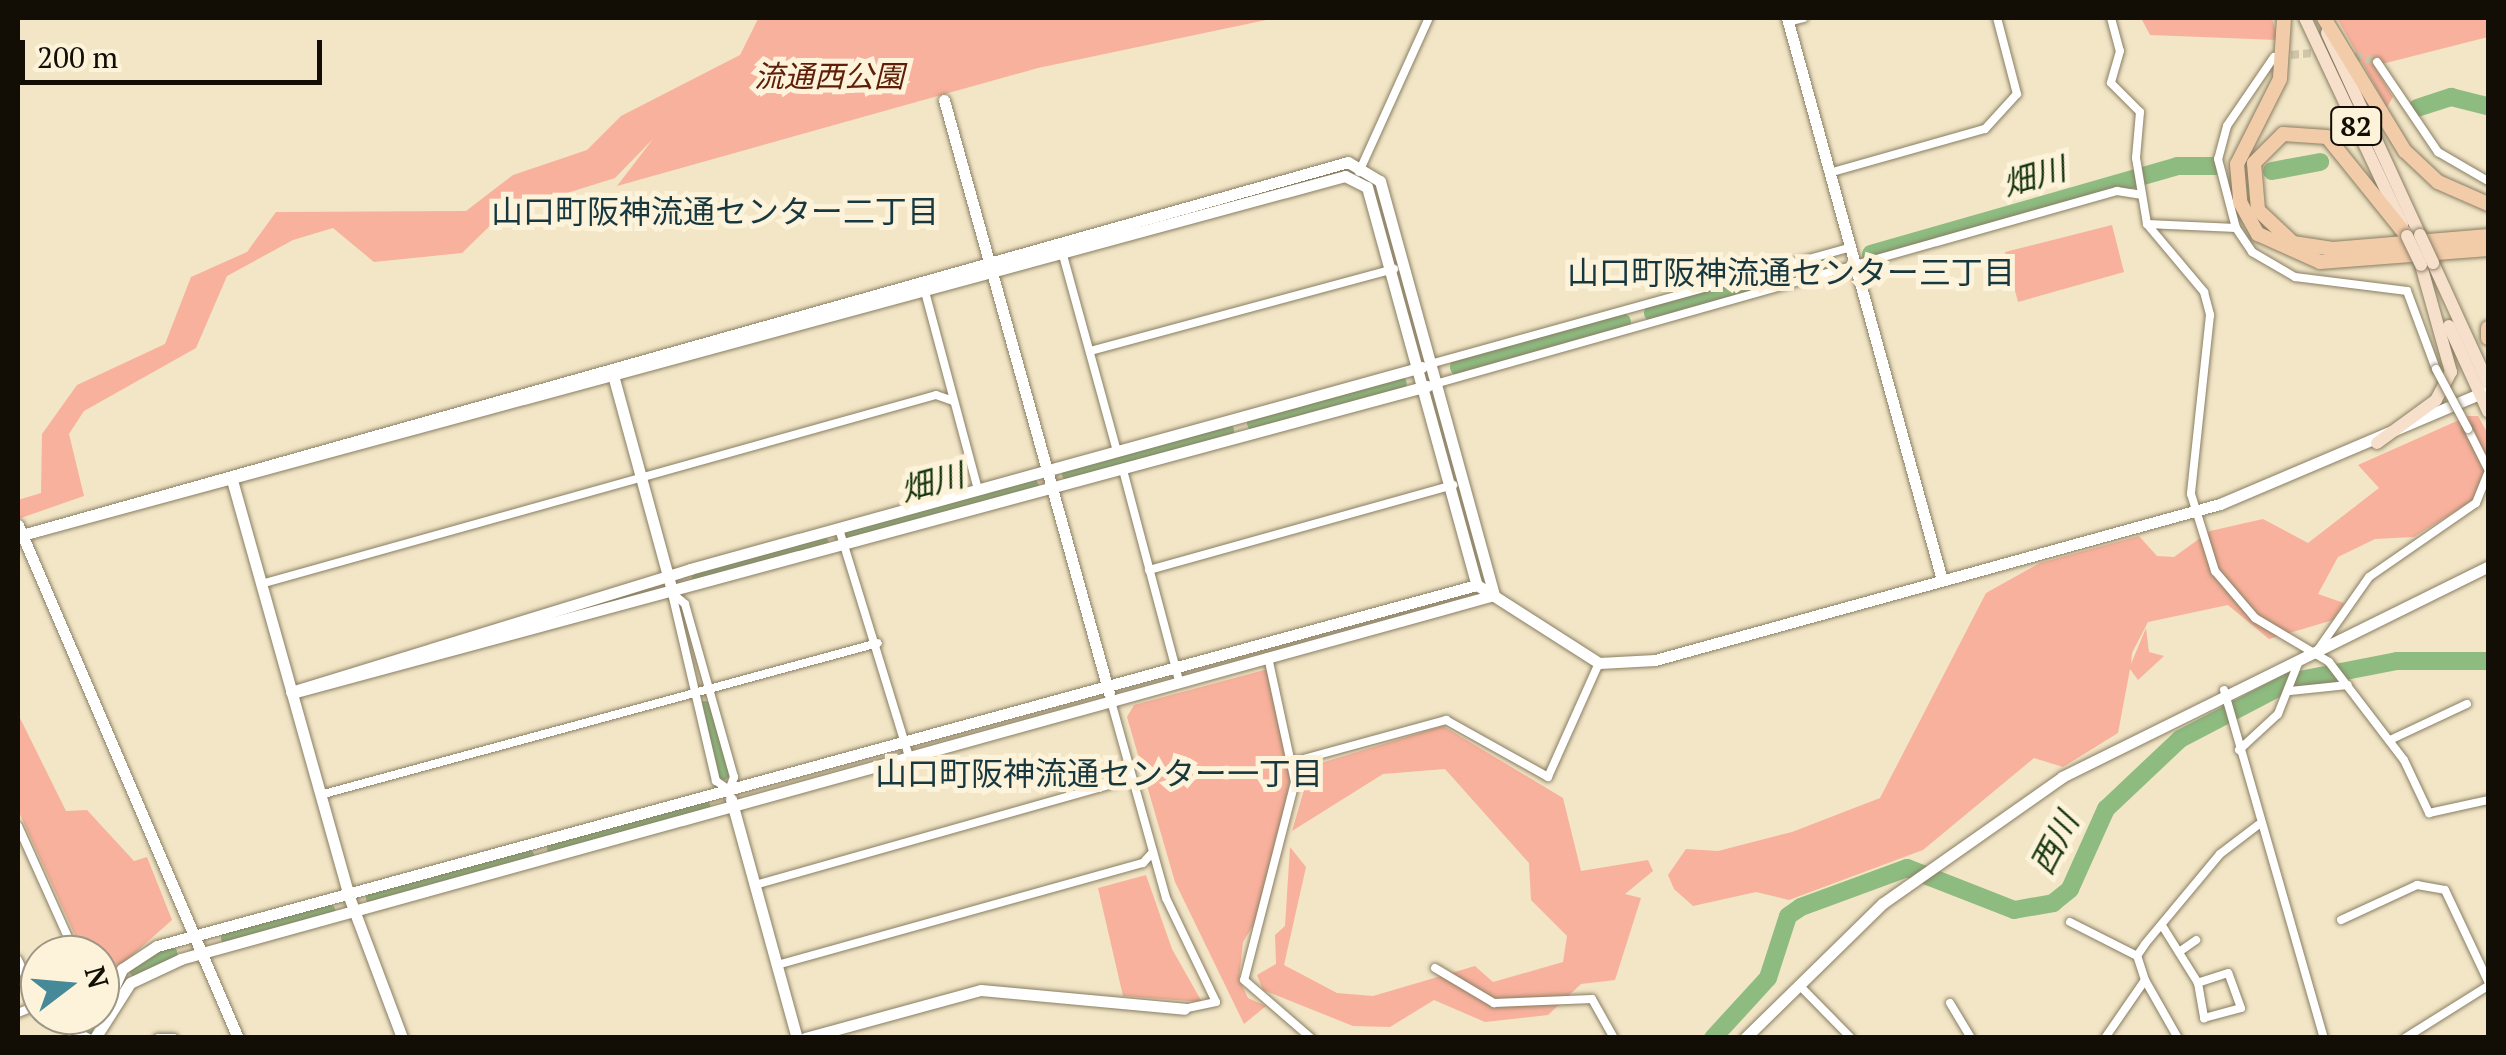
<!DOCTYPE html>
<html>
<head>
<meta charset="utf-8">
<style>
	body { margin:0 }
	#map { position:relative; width:2506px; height:1055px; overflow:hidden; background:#f2e6c7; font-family:"PT Serif","Noto Sans JP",serif }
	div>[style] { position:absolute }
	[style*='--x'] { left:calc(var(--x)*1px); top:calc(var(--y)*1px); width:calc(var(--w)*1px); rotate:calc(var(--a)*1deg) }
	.green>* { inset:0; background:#f8b19c }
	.river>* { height:18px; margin:-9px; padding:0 9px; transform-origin:9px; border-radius:9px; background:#8dbb80 }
	.street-tunnel>* { height:8px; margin-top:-4px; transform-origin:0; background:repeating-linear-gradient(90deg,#d0c6aa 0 8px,transparent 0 12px) }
	.roads { filter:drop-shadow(0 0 2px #897e62) drop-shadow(0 0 2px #897e62) }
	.street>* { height:8px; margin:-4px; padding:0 4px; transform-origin:4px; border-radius:4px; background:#fff }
	.secondary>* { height:11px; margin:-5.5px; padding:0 5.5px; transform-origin:5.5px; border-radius:5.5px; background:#fff }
	.primary>* { height:12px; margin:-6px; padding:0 6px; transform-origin:6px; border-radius:6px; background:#f7e0cb }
	.highway>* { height:14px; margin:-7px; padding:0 7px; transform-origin:7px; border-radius:7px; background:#f2cba9 }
	.bridges { filter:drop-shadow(0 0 2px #897e62) drop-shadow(0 0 2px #897e62) }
	.street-bridge>* { height:8px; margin:-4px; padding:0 4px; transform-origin:4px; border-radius:4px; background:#fff }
	.primary-bridge>* { height:12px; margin:-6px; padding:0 6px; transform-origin:6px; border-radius:6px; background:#f7e0cb }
	span { translate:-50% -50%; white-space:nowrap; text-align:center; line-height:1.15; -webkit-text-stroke:10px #fdf3db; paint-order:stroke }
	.shield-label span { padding:2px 8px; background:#fdf3db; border:2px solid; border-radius:8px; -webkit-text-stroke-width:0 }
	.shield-label { font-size:28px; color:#120e05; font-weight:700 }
	.park-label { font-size:30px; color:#5f1e08; font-style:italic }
	.water-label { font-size:32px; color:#17350d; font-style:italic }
	.neighbourhood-label { font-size:32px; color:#183840 }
	.frame { position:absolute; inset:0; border:20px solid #120e05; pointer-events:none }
	.north { position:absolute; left:20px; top:935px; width:100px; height:100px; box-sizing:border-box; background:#fdf3db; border:2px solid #9f9785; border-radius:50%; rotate:74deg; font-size:28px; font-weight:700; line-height:40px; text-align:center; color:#120e05 }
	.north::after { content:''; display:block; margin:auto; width:35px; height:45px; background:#468998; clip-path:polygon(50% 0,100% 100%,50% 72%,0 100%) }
	.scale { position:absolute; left:20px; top:40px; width:302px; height:45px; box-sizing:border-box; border:5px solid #120e05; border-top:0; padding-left:12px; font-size:30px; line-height:35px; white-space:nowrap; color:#120e05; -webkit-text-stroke:8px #fdf3db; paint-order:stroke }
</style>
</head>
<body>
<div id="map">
	<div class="green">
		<i style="clip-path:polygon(2141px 18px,2272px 18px,2278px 40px,2150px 35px)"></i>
		<i style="clip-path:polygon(2337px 18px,2488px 18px,2488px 37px,2374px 66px,2393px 97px,2387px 107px)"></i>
		<i style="clip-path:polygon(758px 19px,1276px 18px,1038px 68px,617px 186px,653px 139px,615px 178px,503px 213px,462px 253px,374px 262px,333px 228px,293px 240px,227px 276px,196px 348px,84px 411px,69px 434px,84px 496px,18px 519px,18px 500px,41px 493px,42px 434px,77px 385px,165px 344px,191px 277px,247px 252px,276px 212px,466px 211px,513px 175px,587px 150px,621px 116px,740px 55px)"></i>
		<i style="clip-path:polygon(2112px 225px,2124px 272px,2018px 302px,2005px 252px)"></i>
		<i style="clip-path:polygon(2468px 416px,2478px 416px,2488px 434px,2488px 478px,2473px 500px,2414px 537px,2375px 539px,2338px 557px,2318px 594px,2344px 603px,2333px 620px,2269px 639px,2228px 605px,2148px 622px,2132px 653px,2131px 664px,2146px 628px,2149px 652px,2164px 656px,2138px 680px,2130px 669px,2118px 733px,2063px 767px,2034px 758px,1923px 850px,1789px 900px,1756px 892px,1693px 906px,1674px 889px,1668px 875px,1686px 849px,1718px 851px,1792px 832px,1880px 798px,1986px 593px,2040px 563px,2139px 536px,2157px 556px,2174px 557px,2210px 531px,2263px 519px,2308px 543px,2379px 488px,2358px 465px)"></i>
		<i style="clip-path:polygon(1268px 669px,1293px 764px,1265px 906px,1243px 942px,1239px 979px,1248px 998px,1266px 1006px,1244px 1024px,1175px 882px,1127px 717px,1134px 705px)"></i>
		<i style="clip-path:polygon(18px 714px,66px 811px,87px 810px,134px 861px,147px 857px,172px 920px,100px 984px,100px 955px,84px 955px,18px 810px)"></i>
		<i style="clip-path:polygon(1443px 726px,1563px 798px,1581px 871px,1648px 860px,1653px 871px,1625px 894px,1641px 898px,1615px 980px,1581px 984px,1548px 1015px,1485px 1022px,1434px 1000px,1390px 1027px,1353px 1026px,1263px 990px,1257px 975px,1276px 964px,1275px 935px,1285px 926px,1290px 847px,1306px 867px,1284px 965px,1337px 993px,1373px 996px,1475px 966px,1493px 982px,1563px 962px,1567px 936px,1531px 900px,1529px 863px,1445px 769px,1383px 774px,1292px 831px,1311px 766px)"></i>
		<i style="clip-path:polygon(1146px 875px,1172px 949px,1202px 1002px,1123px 996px,1098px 888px)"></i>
	</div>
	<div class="river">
		<i style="--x:2417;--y:108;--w:36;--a:-18"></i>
		<i style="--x:2451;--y:97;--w:38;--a:14"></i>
		<i style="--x:2272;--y:171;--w:49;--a:-10.6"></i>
		<i style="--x:1871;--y:254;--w:318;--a:-16"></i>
		<i style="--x:2177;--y:166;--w:38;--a:0"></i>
		<i style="--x:1653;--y:313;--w:183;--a:-15.6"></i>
		<i style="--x:1459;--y:367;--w:169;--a:-15.4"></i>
		<i style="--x:1256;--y:423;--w:147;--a:-15.4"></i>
		<i style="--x:1071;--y:474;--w:160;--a:-15.6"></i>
		<i style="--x:850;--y:535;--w:186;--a:-15.3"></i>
		<i style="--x:701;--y:576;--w:123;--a:-15.1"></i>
		<i style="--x:704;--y:710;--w:64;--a:73.6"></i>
		<i style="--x:556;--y:848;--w:151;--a:-15.3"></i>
		<i style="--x:375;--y:898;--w:156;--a:-15.3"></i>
		<i style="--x:230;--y:938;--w:100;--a:-15"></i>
		<i style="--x:138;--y:969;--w:34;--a:-26"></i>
		<i style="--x:100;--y:987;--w:7;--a:-63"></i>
		<i style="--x:81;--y:1038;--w:24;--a:-71"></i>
		<i style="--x:1713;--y:1038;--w:81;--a:-47.5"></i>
		<i style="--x:1768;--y:978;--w:65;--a:-72.1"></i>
		<i style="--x:1788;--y:916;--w:16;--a:-35"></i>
		<i style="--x:1801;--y:907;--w:113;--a:-20.2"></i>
		<i style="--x:1907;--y:868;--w:115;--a:21.4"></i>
		<i style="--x:2014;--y:910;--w:40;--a:-10"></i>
		<i style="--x:2053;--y:903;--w:22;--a:-39"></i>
		<i style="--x:2070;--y:889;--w:88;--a:-65.8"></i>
		<i style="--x:2106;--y:809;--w:102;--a:-43.4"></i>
		<i style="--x:2180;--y:739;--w:123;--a:-27.6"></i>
		<i style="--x:2289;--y:682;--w:110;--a:-11"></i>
		<i style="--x:2397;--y:661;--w:91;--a:0"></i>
	</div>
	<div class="street-tunnel">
		<i style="--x:2343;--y:52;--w:35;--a:16"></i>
		<i style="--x:2279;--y:56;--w:45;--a:-5.1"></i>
	</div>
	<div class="roads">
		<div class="street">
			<i style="--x:2111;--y:18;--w:34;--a:75"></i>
			<i style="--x:2120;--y:51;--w:33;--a:106"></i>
			<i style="--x:2111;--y:83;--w:41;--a:45"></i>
			<i style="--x:2140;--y:112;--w:46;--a:95"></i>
			<i style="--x:2136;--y:158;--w:67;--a:80.5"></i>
			<i style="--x:2147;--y:224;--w:89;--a:50"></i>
			<i style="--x:2204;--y:292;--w:24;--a:75"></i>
			<i style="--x:2210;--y:315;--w:180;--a:96.1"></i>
			<i style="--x:2191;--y:494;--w:81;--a:72.7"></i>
			<i style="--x:2215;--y:571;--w:62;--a:49.6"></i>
			<i style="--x:2255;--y:618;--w:86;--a:30.7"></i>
			<i style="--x:2329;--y:662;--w:123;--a:52.6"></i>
			<i style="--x:2404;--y:760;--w:59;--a:64.7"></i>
			<i style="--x:2429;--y:813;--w:60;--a:-12.4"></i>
			<i style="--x:1788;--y:22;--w:16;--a:-14"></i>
			<i style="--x:2274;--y:57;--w:83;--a:124.3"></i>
			<i style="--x:2227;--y:126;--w:34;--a:105"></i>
			<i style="--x:2218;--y:159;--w:71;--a:75.4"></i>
			<i style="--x:2236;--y:228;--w:29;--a:56"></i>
			<i style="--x:2252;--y:252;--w:50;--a:30.2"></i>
			<i style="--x:2295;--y:277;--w:113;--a:7.1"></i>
			<i style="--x:2407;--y:291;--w:83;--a:69.6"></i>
			<i style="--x:2377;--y:62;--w:109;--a:55.9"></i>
			<i style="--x:2438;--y:152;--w:58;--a:30.1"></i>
			<i style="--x:1359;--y:172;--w:169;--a:-65.6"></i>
			<i style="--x:1829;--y:173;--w:162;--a:-15.8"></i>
			<i style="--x:1985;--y:129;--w:47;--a:-47.6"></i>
			<i style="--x:2017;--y:94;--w:79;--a:-104.7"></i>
			<i style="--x:2147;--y:224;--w:89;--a:2.6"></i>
			<i style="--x:1061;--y:248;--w:211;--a:74.6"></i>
			<i style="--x:924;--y:288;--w:209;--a:75"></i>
			<i style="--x:1090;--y:351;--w:315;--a:-15.1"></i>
			<i style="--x:1430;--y:364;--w:435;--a:-15.5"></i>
			<i style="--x:1435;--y:384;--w:709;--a:-15.8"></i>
			<i style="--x:2117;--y:191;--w:24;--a:9"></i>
			<i style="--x:2468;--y:429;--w:45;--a:63.4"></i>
			<i style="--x:1123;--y:470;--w:218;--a:75.1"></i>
			<i style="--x:839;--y:529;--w:239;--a:72.9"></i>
			<i style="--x:1149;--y:570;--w:316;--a:-15.6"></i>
			<i style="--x:261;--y:584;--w:701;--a:-15.64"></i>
			<i style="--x:936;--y:395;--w:18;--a:19"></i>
			<i style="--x:672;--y:593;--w:17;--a:40"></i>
			<i style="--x:685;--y:604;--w:180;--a:74.2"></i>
			<i style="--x:734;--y:777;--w:14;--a:111"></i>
			<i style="--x:729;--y:790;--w:16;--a:-145"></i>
			<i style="--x:716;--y:781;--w:193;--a:-103.2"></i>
			<i style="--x:2317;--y:651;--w:90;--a:-54.9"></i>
			<i style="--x:2369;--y:577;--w:130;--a:-34.7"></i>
			<i style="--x:2476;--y:503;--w:32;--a:-68"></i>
			<i style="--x:1268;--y:657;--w:128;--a:77.8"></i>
			<i style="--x:1295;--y:782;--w:204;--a:104.4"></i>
			<i style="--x:1244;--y:980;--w:89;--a:40.9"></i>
			<i style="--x:2224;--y:690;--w:362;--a:74"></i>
			<i style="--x:2290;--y:691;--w:58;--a:-5.9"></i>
			<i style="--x:1111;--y:701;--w:205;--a:74.4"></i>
			<i style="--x:1166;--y:898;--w:115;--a:64.3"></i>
			<i style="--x:1216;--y:1002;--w:33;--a:168"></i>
			<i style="--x:2390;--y:740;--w:85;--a:-25.1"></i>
			<i style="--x:2239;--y:750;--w:53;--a:-42.7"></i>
			<i style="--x:2278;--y:714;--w:57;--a:-68.4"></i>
			<i style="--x:1296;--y:761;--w:156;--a:-15.3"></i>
			<i style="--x:1446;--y:720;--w:117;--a:29.2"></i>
			<i style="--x:1548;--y:777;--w:125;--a:-65.9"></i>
			<i style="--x:320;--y:795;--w:578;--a:-15.24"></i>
			<i style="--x:18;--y:826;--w:141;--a:65.8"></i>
			<i style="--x:755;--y:885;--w:379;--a:-15.8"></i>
			<i style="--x:1120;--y:782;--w:17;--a:-57"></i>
			<i style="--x:2341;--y:920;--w:84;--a:-24.7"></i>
			<i style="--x:2417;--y:885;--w:28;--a:10"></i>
			<i style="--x:2445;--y:890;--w:101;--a:64.7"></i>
			<i style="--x:2070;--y:922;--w:75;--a:26.9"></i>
			<i style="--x:2163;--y:927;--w:66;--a:58"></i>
			<i style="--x:2198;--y:983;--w:36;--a:80"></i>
			<i style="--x:2204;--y:1018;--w:38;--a:-15"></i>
			<i style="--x:2241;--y:1008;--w:37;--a:-110"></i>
			<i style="--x:2228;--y:973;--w:32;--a:162"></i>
			<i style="--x:2179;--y:952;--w:21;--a:-35"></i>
			<i style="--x:18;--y:960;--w:53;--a:65.4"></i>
			<i style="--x:777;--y:965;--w:380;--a:-15.6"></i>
			<i style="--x:1143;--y:863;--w:15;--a:-48"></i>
			<i style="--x:1435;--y:968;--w:69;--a:30.7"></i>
			<i style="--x:1494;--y:1003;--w:98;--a:-2.3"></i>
			<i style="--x:1592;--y:999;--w:45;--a:60.6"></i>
			<i style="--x:2145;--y:980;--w:67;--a:60.4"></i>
			<i style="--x:1799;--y:985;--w:74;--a:45.5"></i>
			<i style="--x:1950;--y:1003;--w:41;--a:59"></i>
			<i style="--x:18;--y:1013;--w:24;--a:-22"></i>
			<i style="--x:44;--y:1015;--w:51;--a:27.1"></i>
			<i style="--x:158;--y:1038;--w:16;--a:0"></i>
			<i style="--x:2105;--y:1038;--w:70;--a:-55.4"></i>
			<i style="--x:2145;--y:980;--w:25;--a:-108"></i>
			<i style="--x:2137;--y:956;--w:14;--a:-56"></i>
			<i style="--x:2145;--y:944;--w:117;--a:-50.2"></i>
			<i style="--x:2220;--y:854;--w:48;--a:-37.3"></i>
			<i style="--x:2405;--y:1038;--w:98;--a:-32.1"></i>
		</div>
		<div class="secondary">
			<i style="--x:1787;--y:18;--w:583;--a:74.58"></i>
			<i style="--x:944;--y:100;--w:616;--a:74.45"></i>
			<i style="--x:613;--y:375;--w:217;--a:74.7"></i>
			<i style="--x:232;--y:480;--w:430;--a:74.3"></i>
			<i style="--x:348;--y:894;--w:154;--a:69.4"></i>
			<i style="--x:18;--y:525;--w:558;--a:66.79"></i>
			<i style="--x:22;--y:535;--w:1377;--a:-15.71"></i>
			<i style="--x:1348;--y:162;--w:37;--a:31"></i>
			<i style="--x:1380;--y:181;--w:429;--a:74.6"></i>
			<i style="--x:1494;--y:595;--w:1363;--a:164.51"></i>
			<i style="--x:181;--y:959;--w:56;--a:154.8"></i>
			<i style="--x:130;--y:983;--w:65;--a:122.5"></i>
			<i style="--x:22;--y:535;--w:1371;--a:-15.18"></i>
			<i style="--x:1345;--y:176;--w:25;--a:27"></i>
			<i style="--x:1367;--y:187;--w:413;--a:74.6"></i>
			<i style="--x:1477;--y:585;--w:145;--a:32.6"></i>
			<i style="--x:1599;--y:663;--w:56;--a:-3.1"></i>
			<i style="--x:1655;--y:660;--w:586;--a:-15.44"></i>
			<i style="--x:2220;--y:504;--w:291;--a:-23"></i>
			<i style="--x:291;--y:692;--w:418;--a:-17.1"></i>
			<i style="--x:690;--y:569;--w:759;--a:-15.43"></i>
			<i style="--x:296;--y:692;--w:1172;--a:-15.14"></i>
			<i style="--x:731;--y:799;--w:248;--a:74.6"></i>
			<i style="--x:104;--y:1010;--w:45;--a:-66.3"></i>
			<i style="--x:122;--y:969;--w:42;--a:-33.3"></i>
			<i style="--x:157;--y:946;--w:1368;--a:-15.3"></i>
			<i style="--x:805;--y:1038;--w:182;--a:-15.3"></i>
			<i style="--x:981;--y:990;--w:204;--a:5.3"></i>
			<i style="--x:1745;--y:1038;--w:193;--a:-44.4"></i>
			<i style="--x:1883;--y:903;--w:219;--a:-35.1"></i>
			<i style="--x:2062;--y:777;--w:475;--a:-26.3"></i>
		</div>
		<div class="primary">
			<i style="--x:2305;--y:18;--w:228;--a:64.8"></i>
			<i style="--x:2327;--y:33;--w:222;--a:65.3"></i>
			<i style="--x:2433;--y:263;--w:132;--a:65.4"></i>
			<i style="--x:2449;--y:326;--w:94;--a:65.4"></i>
			<i style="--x:2377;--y:443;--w:73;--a:-36.1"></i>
			<i style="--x:2436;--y:400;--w:32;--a:-62"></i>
			<i style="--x:2451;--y:372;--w:111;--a:-105.7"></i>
		</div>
		<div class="highway">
			<i style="--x:2284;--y:18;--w:61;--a:93.8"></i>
			<i style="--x:2280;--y:79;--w:95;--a:116.8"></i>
			<i style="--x:2237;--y:164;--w:38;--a:85"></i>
			<i style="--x:2240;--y:202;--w:37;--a:61"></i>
			<i style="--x:2258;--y:234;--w:68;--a:24.3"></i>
			<i style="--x:2320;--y:262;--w:169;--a:-4.4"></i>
			<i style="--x:2324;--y:18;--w:156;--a:58.7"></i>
			<i style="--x:2405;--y:151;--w:45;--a:43.2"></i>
			<i style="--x:2438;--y:182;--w:55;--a:23.7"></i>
			<i style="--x:2407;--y:236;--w:127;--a:-128.9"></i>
			<i style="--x:2327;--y:137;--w:44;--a:-176.1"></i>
			<i style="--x:2283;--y:134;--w:41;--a:135"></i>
			<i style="--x:2254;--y:163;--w:47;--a:85.1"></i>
			<i style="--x:2258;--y:210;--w:48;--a:43.3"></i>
			<i style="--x:2293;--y:243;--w:40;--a:8.5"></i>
			<i style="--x:2333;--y:249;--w:156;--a:-4.8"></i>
			<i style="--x:2488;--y:328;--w:10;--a:90"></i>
		</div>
	</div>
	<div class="bridges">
		<div class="street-bridge">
			<i style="--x:2436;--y:369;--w:68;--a:61.9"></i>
		</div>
		<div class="primary-bridge">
			<i style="--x:2420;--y:235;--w:31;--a:65"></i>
			<i style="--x:2407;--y:236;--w:32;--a:64"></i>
		</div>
	</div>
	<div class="shield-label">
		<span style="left:2356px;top:126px">82</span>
	</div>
	<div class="park-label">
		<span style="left:829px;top:76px">流通西公園</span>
	</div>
	<div class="water-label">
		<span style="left:2034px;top:176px;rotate:-16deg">畑川</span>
		<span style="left:932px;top:482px;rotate:-15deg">畑川</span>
		<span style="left:2054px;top:843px;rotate:-62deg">西川</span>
	</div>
	<div class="neighbourhood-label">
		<span style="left:715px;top:211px">山口町阪神流通センター二丁目</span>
		<span style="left:1791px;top:272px">山口町阪神流通センター三丁目</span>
		<span style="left:1099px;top:773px">山口町阪神流通センター一丁目</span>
	</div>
	<div class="frame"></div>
	<div class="north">N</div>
	<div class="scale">200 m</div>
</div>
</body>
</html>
